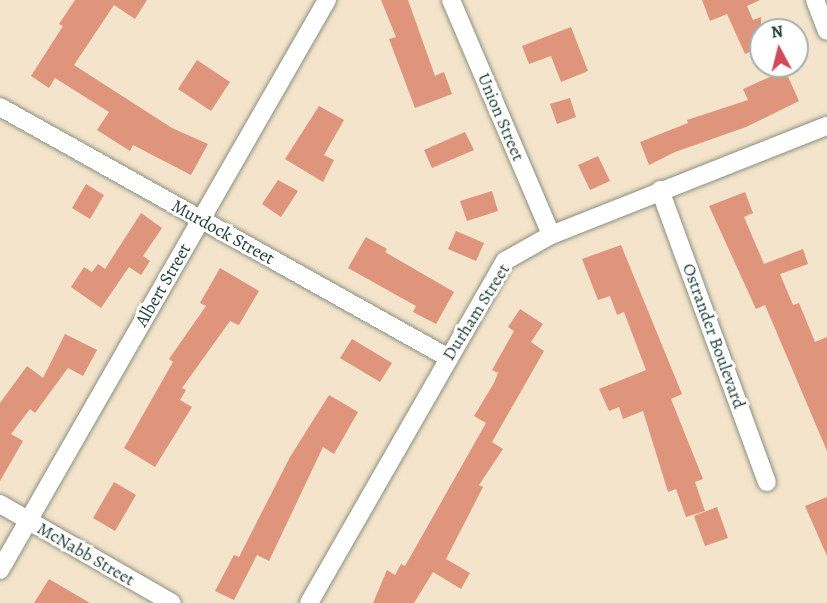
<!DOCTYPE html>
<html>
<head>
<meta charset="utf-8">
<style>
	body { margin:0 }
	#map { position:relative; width:827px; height:603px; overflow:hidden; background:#f4e4cb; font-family:Alegreya,serif }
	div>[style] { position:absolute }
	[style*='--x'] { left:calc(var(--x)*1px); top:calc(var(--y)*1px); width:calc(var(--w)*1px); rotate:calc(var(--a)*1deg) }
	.building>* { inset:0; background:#de957b }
	.roads { filter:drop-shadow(0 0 2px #8a9080) drop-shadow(0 0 2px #8a9080) }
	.street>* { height:18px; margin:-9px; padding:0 9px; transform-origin:9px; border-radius:9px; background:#fff }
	span { translate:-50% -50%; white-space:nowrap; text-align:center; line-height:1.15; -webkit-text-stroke:6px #fff; paint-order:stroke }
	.street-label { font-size:18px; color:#1f3d34 }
	.north { position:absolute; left:749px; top:18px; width:60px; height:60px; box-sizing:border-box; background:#fff; border:2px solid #a5b1ae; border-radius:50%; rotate:353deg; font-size:16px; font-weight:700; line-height:24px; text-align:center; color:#1f3d34 }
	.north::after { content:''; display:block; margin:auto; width:21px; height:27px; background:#d1495b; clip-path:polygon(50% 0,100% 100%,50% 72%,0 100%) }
</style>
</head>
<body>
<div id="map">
	<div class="building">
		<i style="clip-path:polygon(75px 0,147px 0,135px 19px,114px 5px,74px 65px,172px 128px,208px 144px,191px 175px,133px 145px,130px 151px,97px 130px,109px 112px,55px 78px,49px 88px,31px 76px,63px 26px,59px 24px)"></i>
		<i style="clip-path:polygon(381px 0,408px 0,435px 76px,444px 72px,452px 94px,415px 108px,389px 39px,396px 37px)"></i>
		<i style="clip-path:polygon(702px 0,760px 0,747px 6px,753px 20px,761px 17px,761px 47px,745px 54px,727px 14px,710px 21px)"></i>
		<i style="clip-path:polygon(571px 27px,588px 71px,561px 82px,551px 56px,529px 64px,522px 46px)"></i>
		<i style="clip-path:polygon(197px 60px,230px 82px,211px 111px,178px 89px)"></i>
		<i style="clip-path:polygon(785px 70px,799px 101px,746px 127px,675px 152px,649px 165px,640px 142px,688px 123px,687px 120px,748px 100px,743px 89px)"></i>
		<i style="clip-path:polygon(570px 98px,576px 117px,557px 124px,550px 104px)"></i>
		<i style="clip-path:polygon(319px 106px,344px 120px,324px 155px,334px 160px,323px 182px,285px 159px)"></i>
		<i style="clip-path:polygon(465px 132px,474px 150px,432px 168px,424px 150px)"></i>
		<i style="clip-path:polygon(598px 156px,610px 181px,590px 190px,578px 165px)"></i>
		<i style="clip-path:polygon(278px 180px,298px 191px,281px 217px,262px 204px)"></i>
		<i style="clip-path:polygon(86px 184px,104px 195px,90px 219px,72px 208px)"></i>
		<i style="clip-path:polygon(492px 191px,498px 211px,467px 221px,460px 201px)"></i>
		<i style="clip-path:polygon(745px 192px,753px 213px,744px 217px,764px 264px,803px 249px,808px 264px,780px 274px,793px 305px,799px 303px,815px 342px,827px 337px,827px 451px,765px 305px,756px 309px,709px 206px)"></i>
		<i style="clip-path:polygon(141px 213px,162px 228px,143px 256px,150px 261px,141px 275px,129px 267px,101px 308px,71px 287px,84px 267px,92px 272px,98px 264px,105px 269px)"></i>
		<i style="clip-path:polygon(456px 231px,484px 243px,476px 261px,448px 249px)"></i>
		<i style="clip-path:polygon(366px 237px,387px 249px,385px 252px,454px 292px,436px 324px,413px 312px,416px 306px,348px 268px)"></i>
		<i style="clip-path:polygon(621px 245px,682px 394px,671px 399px,703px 479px,695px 482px,705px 511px,686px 517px,676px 489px,668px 492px,643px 411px,623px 419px,619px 407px,609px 411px,599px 389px,646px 370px,624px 312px,617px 315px,610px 296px,598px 300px,582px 259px)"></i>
		<i style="clip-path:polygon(220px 268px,259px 291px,239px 325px,230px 321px,182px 388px,186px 390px,180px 400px,192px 407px,155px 467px,124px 448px,173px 362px,169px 359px,206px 306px,200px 303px)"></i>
		<i style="clip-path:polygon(520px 309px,543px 324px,531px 342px,544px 351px,492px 442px,503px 449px,479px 485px,483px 487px,446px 559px,470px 573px,461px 589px,433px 572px,414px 603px,373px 603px,387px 570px,395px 575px,401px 564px,405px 566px,486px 423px,474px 416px,494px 383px,498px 373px,492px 370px,514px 331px,508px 327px)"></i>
		<i style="clip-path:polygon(65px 334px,97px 350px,83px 376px,68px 368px,35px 413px,30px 409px,11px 434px,23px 441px,0 481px,0 403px,27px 366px,43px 378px)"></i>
		<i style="clip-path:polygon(352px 339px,392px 363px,380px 382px,340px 358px)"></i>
		<i style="clip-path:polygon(329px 395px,358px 412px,334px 454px,323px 447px,269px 561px,257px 555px,234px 600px,215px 591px,234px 555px,239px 557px,290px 457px)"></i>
		<i style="clip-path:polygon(114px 482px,136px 495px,115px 531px,93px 518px)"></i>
		<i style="clip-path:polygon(827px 497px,827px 556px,805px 506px)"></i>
		<i style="clip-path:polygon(717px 507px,728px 538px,705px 546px,694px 516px)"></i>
		<i style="clip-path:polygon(49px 579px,90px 603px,34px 603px)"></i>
	</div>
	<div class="roads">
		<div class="street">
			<i style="--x:451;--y:0;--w:255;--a:66.9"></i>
			<i style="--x:815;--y:0;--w:33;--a:69"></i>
			<i style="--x:0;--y:107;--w:512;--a:29.22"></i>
			<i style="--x:660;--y:190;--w:311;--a:69.9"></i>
			<i style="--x:0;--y:504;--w:198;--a:29.9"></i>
			<i style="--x:0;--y:570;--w:657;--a:-60.16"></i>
			<i style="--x:309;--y:603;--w:394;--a:-60.2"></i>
			<i style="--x:505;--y:261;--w:53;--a:-29.5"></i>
			<i style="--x:551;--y:235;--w:297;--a:-21.6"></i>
		</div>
	</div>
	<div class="street-label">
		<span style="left:501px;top:117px;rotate:67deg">Union Street</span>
		<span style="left:223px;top:232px;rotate:29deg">Murdock Street</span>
		<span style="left:163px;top:285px;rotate:-60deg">Albert Street</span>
		<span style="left:476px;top:312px;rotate:-58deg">Durham Street</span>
		<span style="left:714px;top:336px;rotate:70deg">Ostrander Boulevard</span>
		<span style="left:86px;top:554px;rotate:30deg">McNabb Street</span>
	</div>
	<div class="north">N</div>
</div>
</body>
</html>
